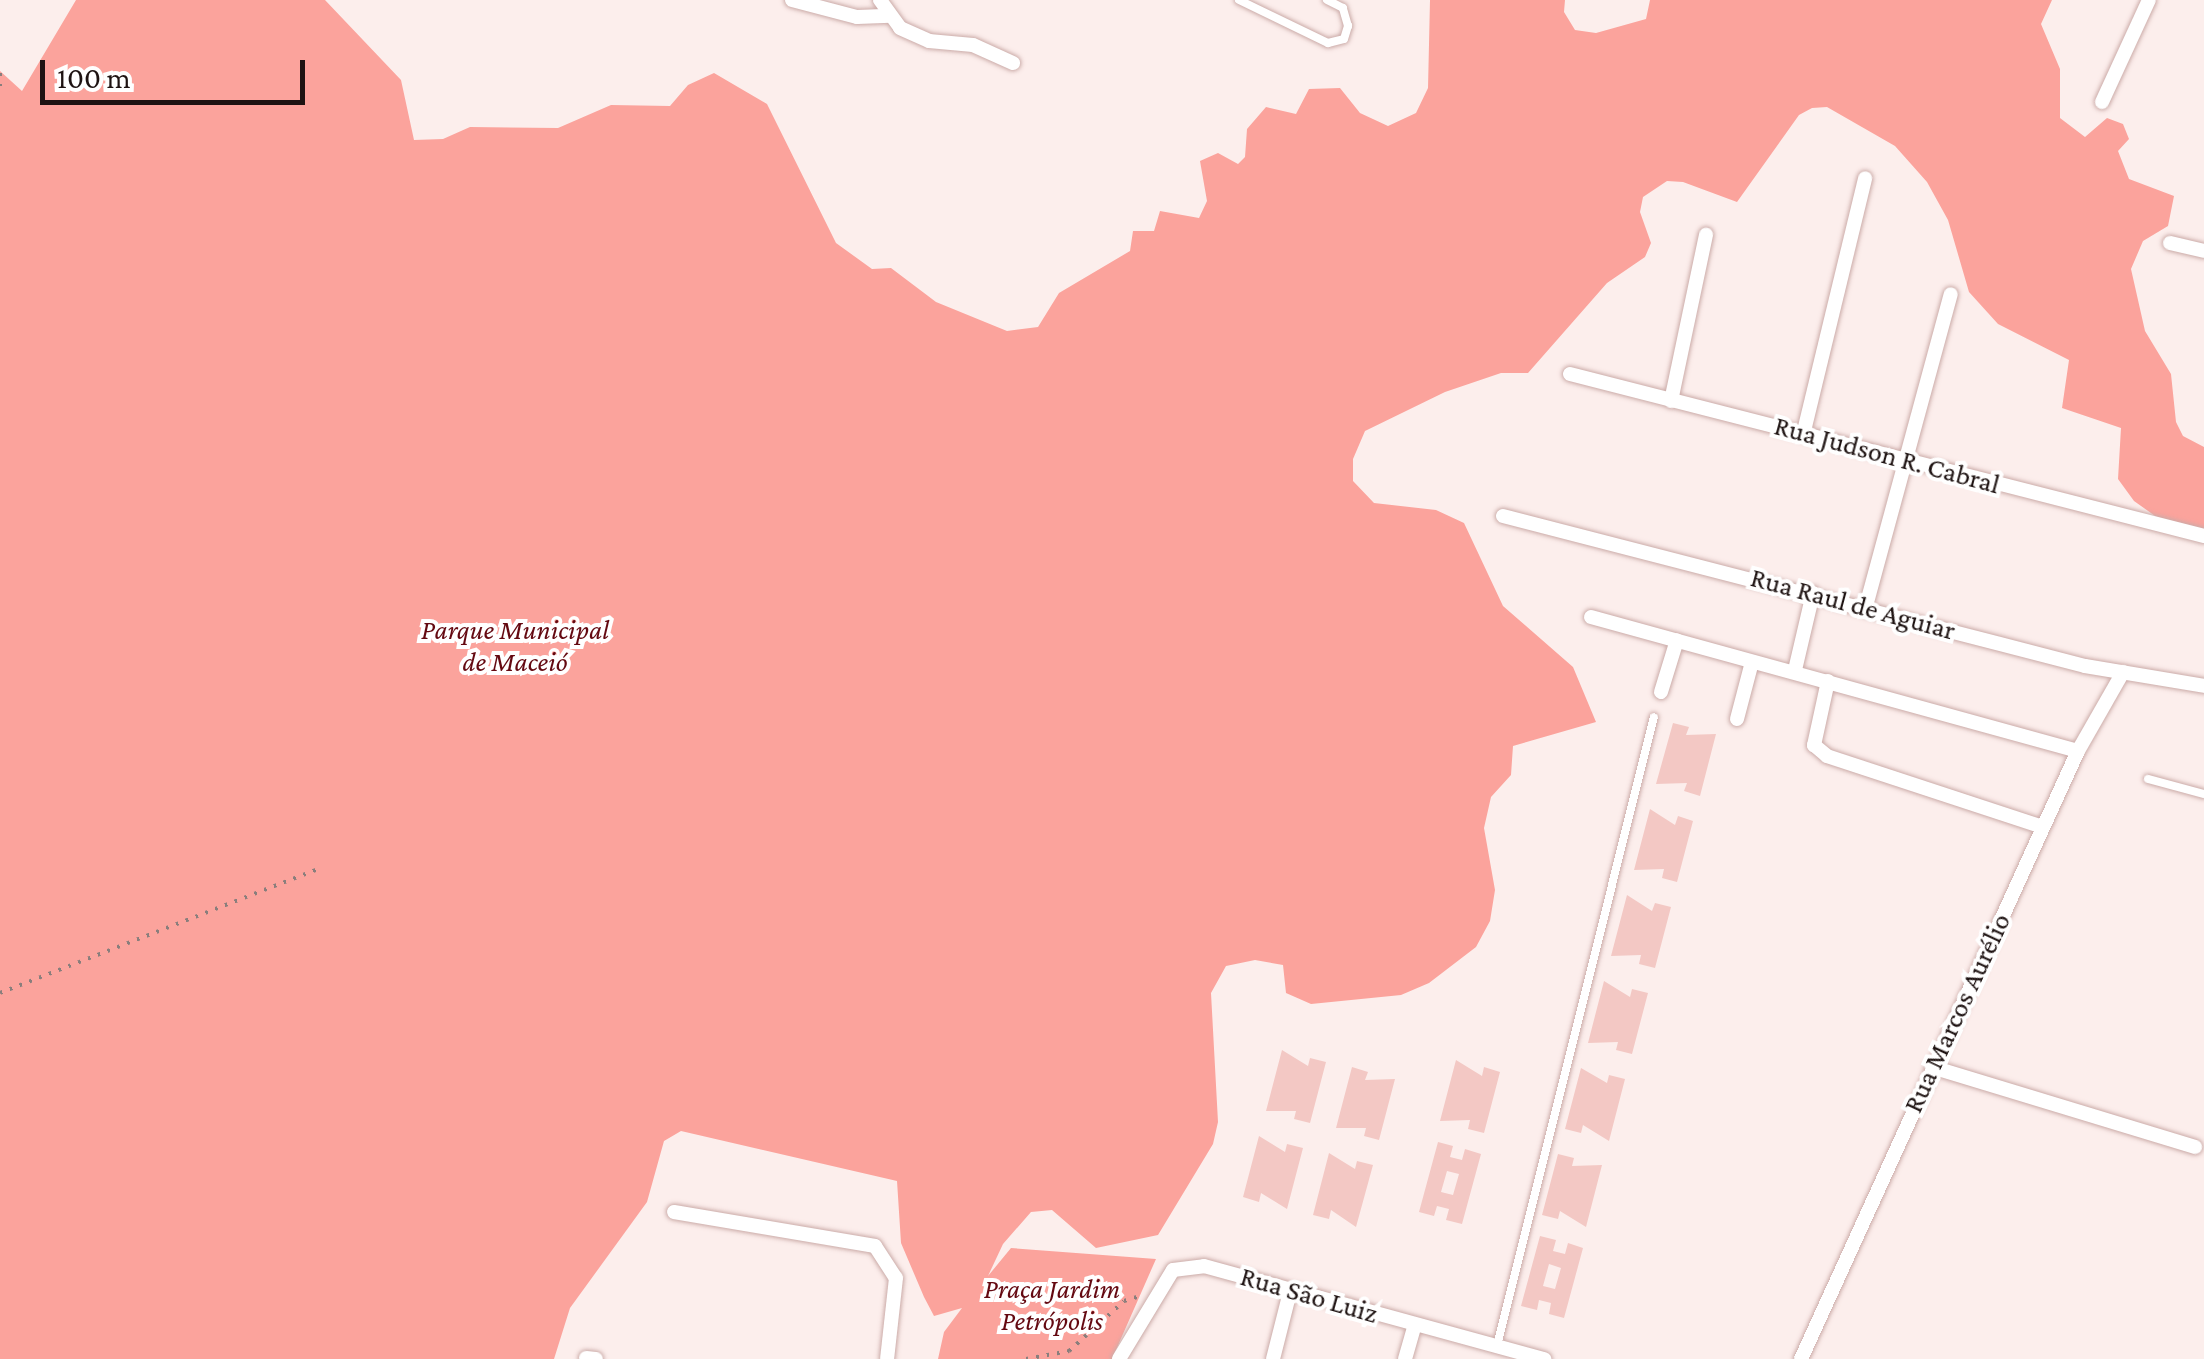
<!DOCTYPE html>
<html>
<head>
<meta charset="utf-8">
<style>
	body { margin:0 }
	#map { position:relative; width:2204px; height:1359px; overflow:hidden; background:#fceeec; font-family:"Crimson Pro",serif }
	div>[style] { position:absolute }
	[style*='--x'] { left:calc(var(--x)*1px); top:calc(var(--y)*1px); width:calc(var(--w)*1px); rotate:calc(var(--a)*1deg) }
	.green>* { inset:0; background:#fba39c }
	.building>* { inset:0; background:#f3c8c4 }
	.path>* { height:4px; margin-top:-2px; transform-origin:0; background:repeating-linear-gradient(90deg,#8a7e7c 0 2.5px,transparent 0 10.5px) }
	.roads { filter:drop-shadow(0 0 2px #cbaba8) drop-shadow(0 0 2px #cbaba8) }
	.service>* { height:8px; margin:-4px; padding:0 4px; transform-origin:4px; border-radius:4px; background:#fff }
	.minor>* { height:14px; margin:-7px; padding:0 7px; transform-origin:7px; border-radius:7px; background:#fff }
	span { translate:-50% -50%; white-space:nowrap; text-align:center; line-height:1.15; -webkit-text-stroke:8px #fff; paint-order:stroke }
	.street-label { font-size:28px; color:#1e1312 }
	.park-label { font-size:28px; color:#640911; font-style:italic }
	.scale { position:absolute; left:40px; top:60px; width:265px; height:45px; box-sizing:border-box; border:5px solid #1e1312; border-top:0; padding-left:12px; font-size:30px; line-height:35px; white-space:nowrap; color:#1e1312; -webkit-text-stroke:8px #fff; paint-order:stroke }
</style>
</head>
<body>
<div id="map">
	<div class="green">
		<i style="clip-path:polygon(76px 0,325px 0,401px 80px,414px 140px,443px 139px,470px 127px,558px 128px,611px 105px,670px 106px,688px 85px,714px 73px,767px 104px,836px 243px,872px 269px,891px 268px,936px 302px,1007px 331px,1038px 327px,1059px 293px,1130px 251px,1133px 231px,1154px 231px,1160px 211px,1199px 218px,1207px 201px,1200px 161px,1218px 153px,1238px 164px,1245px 157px,1247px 129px,1266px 107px,1296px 114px,1309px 89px,1340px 88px,1360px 113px,1388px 126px,1416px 113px,1428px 88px,1430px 0,1565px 0,1564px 12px,1575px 30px,1596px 33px,1646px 19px,1650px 0,2052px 0,2041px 24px,2060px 69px,2060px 118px,2085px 137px,2107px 118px,2123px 124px,2129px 139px,2118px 151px,2129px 179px,2174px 196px,2168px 226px,2143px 241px,2131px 269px,2145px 331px,2171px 374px,2176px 422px,2183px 436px,2204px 447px,2204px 531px,2158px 518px,2134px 501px,2118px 479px,2121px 428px,2062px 408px,2069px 360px,1998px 324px,1969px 292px,1948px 220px,1927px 182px,1895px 146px,1827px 107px,1812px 108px,1799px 115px,1737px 202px,1683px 182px,1667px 181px,1643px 197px,1640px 212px,1651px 243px,1645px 257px,1607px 283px,1528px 373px,1501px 373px,1445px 392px,1365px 431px,1353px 459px,1353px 481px,1374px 503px,1436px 510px,1464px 523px,1503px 606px,1573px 667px,1596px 722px,1513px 746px,1511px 775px,1491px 797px,1484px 828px,1495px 890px,1490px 921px,1476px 947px,1429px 983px,1401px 995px,1311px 1004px,1286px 993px,1283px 965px,1255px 960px,1226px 966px,1211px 993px,1218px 1122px,1213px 1144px,1158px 1235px,1096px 1248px,1052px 1210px,1031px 1212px,1003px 1244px,988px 1276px,1011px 1248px,1156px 1259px,1112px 1359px,938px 1359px,944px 1332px,962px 1308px,934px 1316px,924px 1297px,901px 1243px,897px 1181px,681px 1131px,664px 1141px,647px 1202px,570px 1308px,554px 1359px,0 1359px,0 71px,22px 91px)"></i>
	</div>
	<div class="building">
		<i style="clip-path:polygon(1673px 723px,1689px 727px,1686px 735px,1716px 734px,1700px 796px,1684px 791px,1687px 783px,1656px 784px)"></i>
		<i style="clip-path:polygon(1650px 809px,1675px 825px,1678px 816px,1693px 821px,1677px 882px,1662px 878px,1664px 869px,1634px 870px)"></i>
		<i style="clip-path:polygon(1627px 895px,1652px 911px,1655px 903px,1671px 907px,1655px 968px,1639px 964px,1641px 955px,1611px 956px)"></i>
		<i style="clip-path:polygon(1604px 981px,1630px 997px,1632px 989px,1648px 993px,1632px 1054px,1616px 1050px,1618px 1042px,1588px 1043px)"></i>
		<i style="clip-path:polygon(1282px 1050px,1308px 1066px,1310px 1058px,1326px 1062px,1310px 1123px,1294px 1119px,1296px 1111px,1266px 1111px)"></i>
		<i style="clip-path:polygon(1456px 1060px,1482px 1076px,1484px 1067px,1500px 1072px,1484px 1133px,1468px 1129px,1470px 1120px,1440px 1121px)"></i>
		<i style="clip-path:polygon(1352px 1067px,1368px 1072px,1365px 1080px,1395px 1079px,1379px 1140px,1364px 1136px,1366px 1128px,1336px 1128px)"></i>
		<i style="clip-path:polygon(1581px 1068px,1607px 1083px,1609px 1075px,1625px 1079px,1609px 1141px,1583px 1125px,1581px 1133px,1565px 1129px)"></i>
		<i style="clip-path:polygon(1259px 1136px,1285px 1152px,1287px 1144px,1303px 1148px,1287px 1209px,1261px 1193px,1259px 1202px,1243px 1197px)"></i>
		<i style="clip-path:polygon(evenodd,1438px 1142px,1453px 1146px,1450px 1157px,1462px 1160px,1465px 1149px,1481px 1154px,1462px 1224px,1446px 1220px,1449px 1209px,1437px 1206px,1434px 1216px,1419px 1212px,1438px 1142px,1447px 1171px,1459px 1174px,1453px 1195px,1441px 1192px,1447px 1171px)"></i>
		<i style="clip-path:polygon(1329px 1153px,1355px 1169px,1357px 1161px,1373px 1165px,1356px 1227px,1331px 1210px,1329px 1219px,1313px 1215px)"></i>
		<i style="clip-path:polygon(1558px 1154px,1574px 1158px,1572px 1166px,1602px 1165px,1586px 1227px,1560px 1211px,1558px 1219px,1542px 1215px)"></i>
		<i style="clip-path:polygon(evenodd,1540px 1236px,1556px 1240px,1553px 1251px,1565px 1254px,1568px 1243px,1583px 1248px,1564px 1318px,1549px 1314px,1551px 1303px,1539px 1300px,1537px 1310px,1521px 1306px,1540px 1236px,1549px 1264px,1561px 1268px,1555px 1289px,1543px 1286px,1549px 1264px)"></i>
	</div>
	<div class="path">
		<i style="--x:0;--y:73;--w:18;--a:90"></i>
		<i style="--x:0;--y:993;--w:344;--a:-21.3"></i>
		<i style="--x:1026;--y:1359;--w:44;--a:-10.5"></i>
		<i style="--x:1069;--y:1351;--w:74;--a:-42.3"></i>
		<i style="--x:1124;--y:1301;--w:17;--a:-17"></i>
	</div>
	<div class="roads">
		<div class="service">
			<i style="--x:1239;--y:0;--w:99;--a:25.8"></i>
			<i style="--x:1328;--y:43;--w:16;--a:-14"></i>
			<i style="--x:1344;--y:39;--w:14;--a:-73"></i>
			<i style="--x:1348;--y:26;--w:19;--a:-106"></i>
			<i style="--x:1343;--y:8;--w:18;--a:-153"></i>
			<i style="--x:2148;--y:779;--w:58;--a:15"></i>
			<i style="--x:1497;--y:1346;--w:648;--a:-75.99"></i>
		</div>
		<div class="minor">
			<i style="--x:792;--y:0;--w:67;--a:14.7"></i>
			<i style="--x:857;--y:17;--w:33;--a:-2"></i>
			<i style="--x:880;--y:0;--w:34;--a:54"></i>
			<i style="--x:900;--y:28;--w:32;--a:24"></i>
			<i style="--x:929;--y:41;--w:44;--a:5.2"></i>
			<i style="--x:973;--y:45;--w:44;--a:24.2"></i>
			<i style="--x:2102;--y:102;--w:112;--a:-65.3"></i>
			<i style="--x:2170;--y:243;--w:35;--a:13"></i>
			<i style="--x:1570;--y:374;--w:654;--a:14.33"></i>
			<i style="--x:1671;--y:401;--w:170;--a:-78.1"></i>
			<i style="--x:1804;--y:431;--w:260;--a:-76.4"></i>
			<i style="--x:1503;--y:516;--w:601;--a:14.45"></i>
			<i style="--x:2085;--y:666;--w:121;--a:9.5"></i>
			<i style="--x:1866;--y:606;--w:323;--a:-74.8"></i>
			<i style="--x:1591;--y:617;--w:505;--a:15.38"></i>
			<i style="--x:1795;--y:670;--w:79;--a:-76.8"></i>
			<i style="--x:1828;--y:681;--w:66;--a:102.3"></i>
			<i style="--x:1814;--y:745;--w:17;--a:40"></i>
			<i style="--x:1827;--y:756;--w:227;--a:18.2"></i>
			<i style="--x:1661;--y:692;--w:54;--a:-72.9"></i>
			<i style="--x:1737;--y:719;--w:59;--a:-75.3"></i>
			<i style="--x:1932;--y:1067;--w:275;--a:16.9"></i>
			<i style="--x:674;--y:1212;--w:204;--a:9.6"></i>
			<i style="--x:875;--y:1246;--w:38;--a:57"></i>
			<i style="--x:896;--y:1278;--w:81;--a:96.3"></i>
			<i style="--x:586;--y:1358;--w:10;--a:6"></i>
			<i style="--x:1119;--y:1359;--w:104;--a:-58.8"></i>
			<i style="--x:1173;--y:1270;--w:31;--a:-7"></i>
			<i style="--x:1204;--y:1266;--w:353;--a:15.3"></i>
			<i style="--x:1273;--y:1359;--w:69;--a:-75.8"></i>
			<i style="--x:1405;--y:1359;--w:36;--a:-74"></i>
			<i style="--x:1801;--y:1359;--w:668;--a:-65.51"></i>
			<i style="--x:2078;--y:751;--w:91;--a:-60.3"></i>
		</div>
	</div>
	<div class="street-label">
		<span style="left:1887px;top:455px;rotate:15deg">Rua Judson R. Cabral</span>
		<span style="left:1853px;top:604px;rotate:15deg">Rua Raul de Aguiar</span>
		<span style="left:1957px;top:1013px;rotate:-65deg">Rua Marcos Aurélio</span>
		<span style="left:1309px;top:1295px;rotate:16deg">Rua São Luiz</span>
	</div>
	<div class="park-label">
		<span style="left:515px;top:646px">Parque Municipal<br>de Maceió</span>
		<span style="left:1052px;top:1305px">Praça Jardim<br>Petrópolis</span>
	</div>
	<div class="scale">100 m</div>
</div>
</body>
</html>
